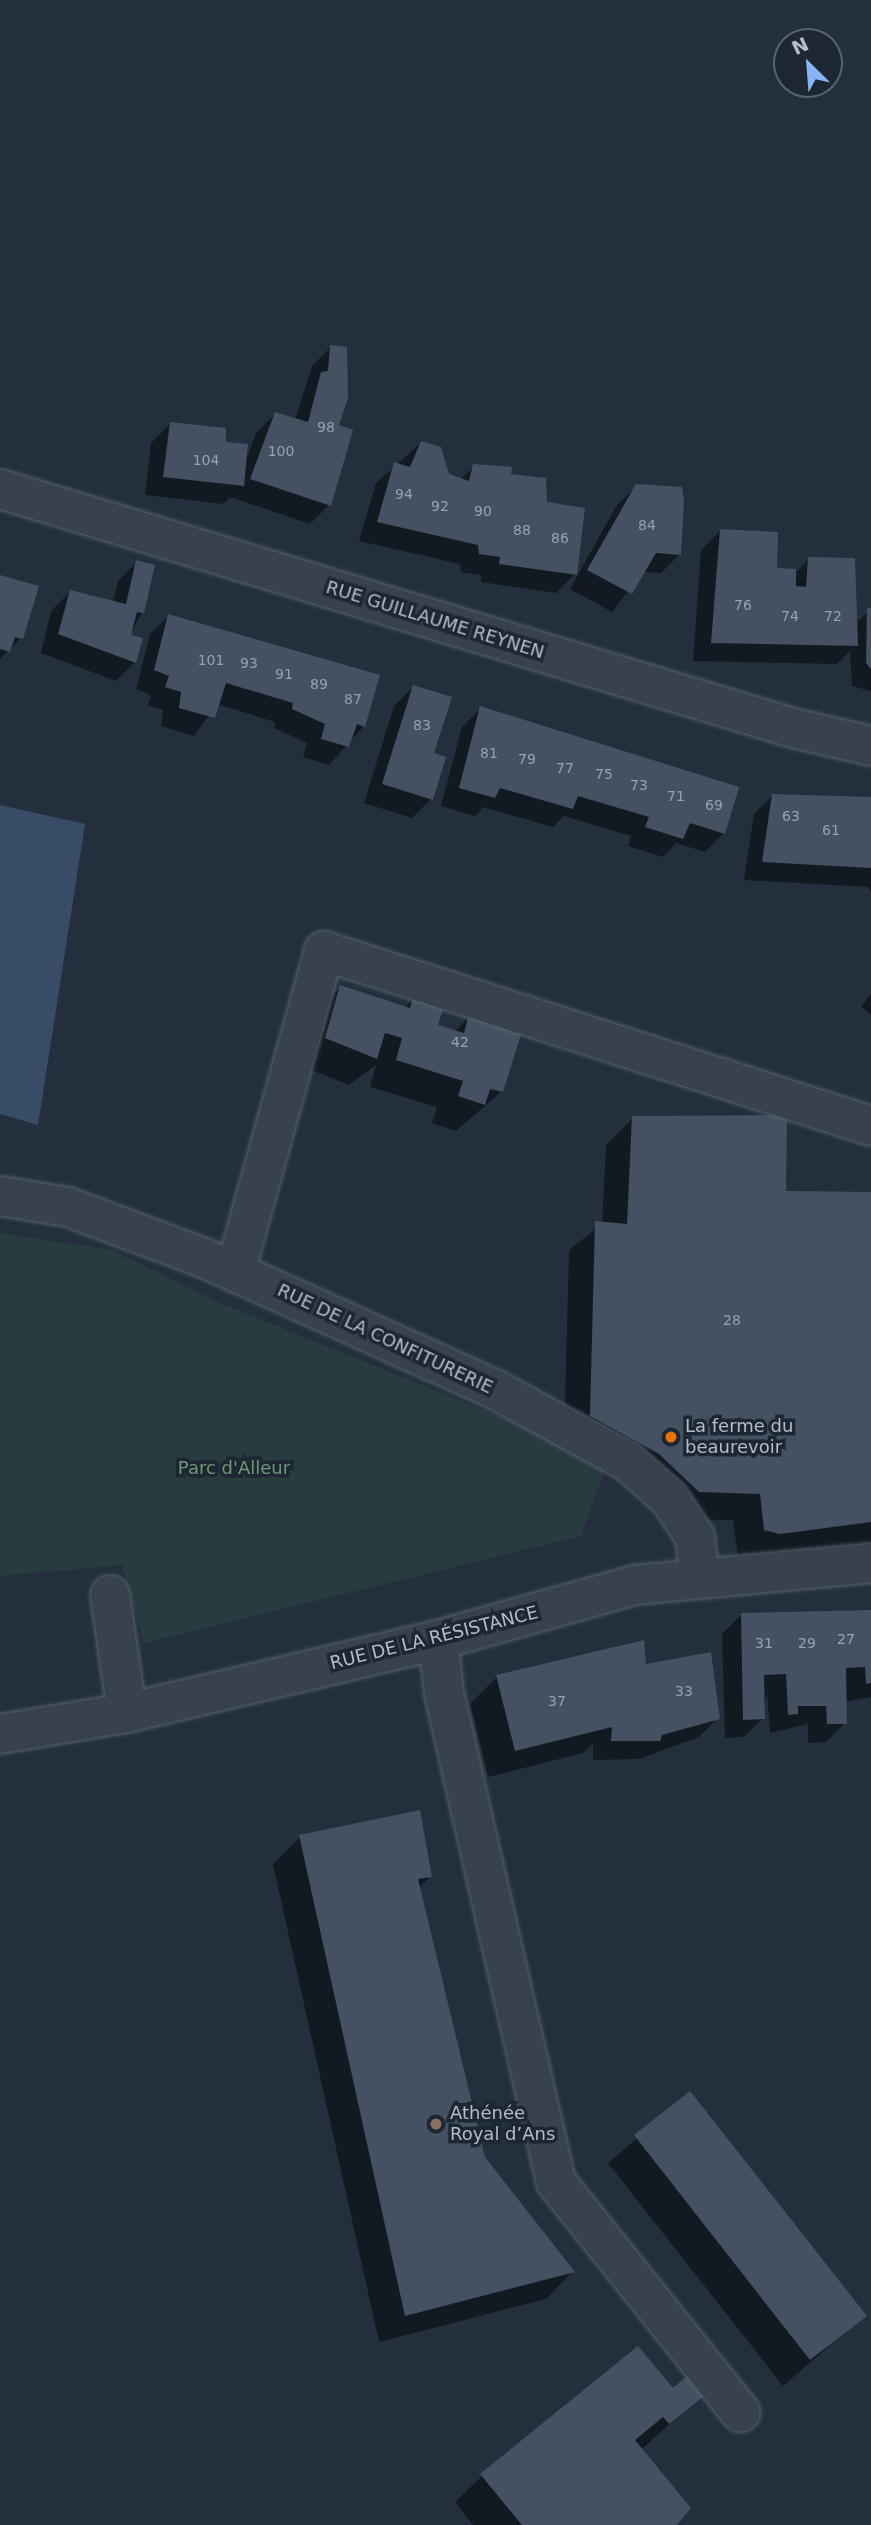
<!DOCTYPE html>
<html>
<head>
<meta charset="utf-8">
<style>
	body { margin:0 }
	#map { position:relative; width:871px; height:2525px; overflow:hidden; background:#242f3e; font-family:"DejaVu Sans",sans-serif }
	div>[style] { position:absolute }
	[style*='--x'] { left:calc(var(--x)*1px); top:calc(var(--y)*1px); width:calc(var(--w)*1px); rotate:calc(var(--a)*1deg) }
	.green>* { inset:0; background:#263c3f }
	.water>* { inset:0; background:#394c67 }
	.shadow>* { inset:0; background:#0007 }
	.building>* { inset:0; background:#455162 }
	.roads { filter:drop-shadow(0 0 2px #565f6c) drop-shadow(0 0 2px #565f6c) }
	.minor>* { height:38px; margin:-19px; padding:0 19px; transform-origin:19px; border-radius:19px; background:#38414e }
	.dots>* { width:19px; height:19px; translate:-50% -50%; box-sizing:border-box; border:4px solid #1d2633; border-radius:50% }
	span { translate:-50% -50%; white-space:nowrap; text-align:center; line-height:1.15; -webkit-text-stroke:7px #1d2633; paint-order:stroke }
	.number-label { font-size:14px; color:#98a1af }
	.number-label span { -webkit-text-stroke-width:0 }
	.street-label { font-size:18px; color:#b4bcc9 }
	.poi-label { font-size:18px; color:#b4bcc9 }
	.left { translate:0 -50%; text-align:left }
	.park-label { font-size:18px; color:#6b9a76 }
	.north { position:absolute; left:773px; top:28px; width:70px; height:70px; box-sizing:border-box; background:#1d2633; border:2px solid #59626f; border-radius:50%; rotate:335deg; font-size:19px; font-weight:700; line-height:28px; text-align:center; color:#b4bcc9 }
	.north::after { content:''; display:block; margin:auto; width:24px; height:32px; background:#8ab4f8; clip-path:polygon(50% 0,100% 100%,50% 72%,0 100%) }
</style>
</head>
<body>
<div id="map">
	<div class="green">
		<i style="clip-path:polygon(0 1233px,111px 1250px,218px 1302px,608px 1461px,581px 1536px,144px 1643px,122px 1565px,0 1576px)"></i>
	</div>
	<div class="water">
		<i style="clip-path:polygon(0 805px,85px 824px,38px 1125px,0 1114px)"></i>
	</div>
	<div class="shadow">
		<i style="clip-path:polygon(331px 347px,337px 426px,329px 505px,310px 524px,230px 497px,223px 504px,145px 495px,151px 443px,170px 424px,224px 444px,246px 460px,256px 433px,275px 414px,295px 420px,312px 366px)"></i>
		<i style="clip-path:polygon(421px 443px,447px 475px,460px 480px,474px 466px,509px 476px,545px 504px,575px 574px,556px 593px,481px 582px,481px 575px,461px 572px,460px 564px,359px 541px,376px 483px)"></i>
		<i style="clip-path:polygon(637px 486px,680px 554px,661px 573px,643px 572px,612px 612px,570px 589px,617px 505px)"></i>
		<i style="clip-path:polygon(720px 531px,775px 569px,794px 574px,809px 559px,856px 622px,871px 610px,871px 691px,852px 686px,850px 651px,837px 664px,693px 661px,701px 550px)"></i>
		<i style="clip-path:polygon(137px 562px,142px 613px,129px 636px,135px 662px,116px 681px,41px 653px,51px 611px,70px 592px,113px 602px,118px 581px)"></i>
		<i style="clip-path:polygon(0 576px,21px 638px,0 659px)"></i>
		<i style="clip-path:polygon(169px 616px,364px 726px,329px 765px,303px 757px,307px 743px,274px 728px,275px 722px,217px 704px,194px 736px,161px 726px,163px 710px,148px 705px,151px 695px,136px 689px,150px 634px)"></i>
		<i style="clip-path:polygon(413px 687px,432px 754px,431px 799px,412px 818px,364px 803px,394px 706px)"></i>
		<i style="clip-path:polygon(481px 708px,724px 833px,705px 852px,676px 843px,663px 857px,628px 846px,631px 836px,564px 816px,553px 827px,483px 807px,475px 816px,441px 806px,462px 727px)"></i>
		<i style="clip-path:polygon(773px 795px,871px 799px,871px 893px,868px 887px,744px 880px,754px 814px)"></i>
		<i style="clip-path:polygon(341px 987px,405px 1008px,414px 998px,436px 1026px,454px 1032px,470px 1016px,502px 1091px,456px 1131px,432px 1123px,437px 1107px,370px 1087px,376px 1065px,349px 1085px,299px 1065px,314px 1014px)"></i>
		<i style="clip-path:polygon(871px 994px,871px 1015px,861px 1006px)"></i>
		<i style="clip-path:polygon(633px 1118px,784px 1193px,871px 1194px,871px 1544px,752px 1561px,738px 1557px,733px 1520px,672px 1519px,632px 1481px,564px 1443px,569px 1250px,602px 1224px,606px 1145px)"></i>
		<i style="clip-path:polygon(871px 1611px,871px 1697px,845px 1702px,845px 1723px,826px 1742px,808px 1743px,808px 1724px,770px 1733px,767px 1692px,763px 1718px,744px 1737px,725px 1738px,722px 1634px,741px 1615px)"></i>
		<i style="clip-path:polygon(644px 1666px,718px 1718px,699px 1737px,639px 1759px,593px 1760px,593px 1743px,583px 1753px,488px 1777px,470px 1704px,497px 1677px)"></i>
		<i style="clip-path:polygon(300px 1837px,430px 1877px,419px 1888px,484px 2158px,572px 2272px,546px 2299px,379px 2342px,273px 1864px)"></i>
		<i style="clip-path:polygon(690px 2093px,864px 2316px,783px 2386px,608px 2163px)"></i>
		<i style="clip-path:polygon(672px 2390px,701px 2395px,641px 2450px,674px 2525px,473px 2525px,455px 2502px,482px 2476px)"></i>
	</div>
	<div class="building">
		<i style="clip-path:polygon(330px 345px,347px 347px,348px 398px,339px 425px,353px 430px,331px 506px,250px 479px,275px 412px,308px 422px,321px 372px,328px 371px)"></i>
		<i style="clip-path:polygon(170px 422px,226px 428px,226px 442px,248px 444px,244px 486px,163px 477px)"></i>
		<i style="clip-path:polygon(421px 441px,441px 447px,449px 474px,469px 481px,473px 464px,512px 467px,511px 474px,546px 478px,547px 502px,585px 508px,577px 575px,499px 564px,500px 557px,479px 554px,478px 545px,377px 522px,394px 462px,410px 467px)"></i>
		<i style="clip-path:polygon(636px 484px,682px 487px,684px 501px,681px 555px,656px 553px,632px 594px,587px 570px)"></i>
		<i style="clip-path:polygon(720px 529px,778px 532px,777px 568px,796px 569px,796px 586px,806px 587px,808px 557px,855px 558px,858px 646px,711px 643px)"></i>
		<i style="clip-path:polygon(136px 560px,155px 565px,144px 613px,137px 612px,131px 635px,143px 638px,136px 663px,58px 634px,70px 590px,126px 604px)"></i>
		<i style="clip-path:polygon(0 575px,39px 586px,23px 639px,15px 637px,10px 652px,0 649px)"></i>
		<i style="clip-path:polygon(867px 608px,871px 608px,871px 669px,866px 663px)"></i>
		<i style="clip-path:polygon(168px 614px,380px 675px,365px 727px,357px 724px,349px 747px,321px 739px,325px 724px,292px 709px,293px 703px,226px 683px,215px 718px,179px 708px,181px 692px,165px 687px,169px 676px,154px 670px)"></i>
		<i style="clip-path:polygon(413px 685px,452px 697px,434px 753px,446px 757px,433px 800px,382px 784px)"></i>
		<i style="clip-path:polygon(480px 706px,739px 787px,725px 834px,690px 823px,683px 839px,645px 827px,649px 817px,578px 796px,573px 809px,500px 788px,495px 798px,459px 788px)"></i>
		<i style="clip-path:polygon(772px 794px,871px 797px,871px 868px,762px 862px)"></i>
		<i style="clip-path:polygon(340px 985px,410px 1008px,413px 996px,444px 1006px,438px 1025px,464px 1033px,469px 1014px,522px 1031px,503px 1092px,490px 1089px,485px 1105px,458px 1096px,463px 1081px,396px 1060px,402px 1038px,385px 1033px,377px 1059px,325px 1038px)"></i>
		<i style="clip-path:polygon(787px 1115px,786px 1191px,871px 1192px,871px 1522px,780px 1534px,764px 1530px,760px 1494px,699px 1492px,659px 1454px,590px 1416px,595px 1221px,627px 1224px,632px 1116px)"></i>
		<i style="clip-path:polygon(871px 1610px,871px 1683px,866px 1684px,865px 1667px,846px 1668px,847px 1724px,827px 1724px,826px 1706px,798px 1706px,798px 1714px,788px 1715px,786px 1674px,764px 1675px,765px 1719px,743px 1720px,741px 1613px)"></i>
		<i style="clip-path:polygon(644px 1640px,646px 1664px,711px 1652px,720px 1719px,662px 1735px,660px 1741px,611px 1741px,612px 1727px,515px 1751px,496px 1675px)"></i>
		<i style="clip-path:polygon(420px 1810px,432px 1877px,418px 1879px,485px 2157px,575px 2272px,405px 2316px,299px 1835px)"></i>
		<i style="clip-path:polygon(690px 2091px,867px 2316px,810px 2360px,634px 2135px)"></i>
		<i style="clip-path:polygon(638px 2346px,673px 2388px,687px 2376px,704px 2396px,669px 2424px,663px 2417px,635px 2440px,691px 2508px,677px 2525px,522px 2525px,480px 2474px)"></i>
	</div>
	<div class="roads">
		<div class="minor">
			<i style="--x:0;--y:489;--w:828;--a:16.77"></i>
			<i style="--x:793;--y:728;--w:80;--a:13"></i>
			<i style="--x:0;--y:1196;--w:69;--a:9.2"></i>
			<i style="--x:68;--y:1207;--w:145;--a:20.6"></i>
			<i style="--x:204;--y:1258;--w:320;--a:24.3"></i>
			<i style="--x:496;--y:1390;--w:149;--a:28.5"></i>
			<i style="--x:627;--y:1461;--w:57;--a:41.5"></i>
			<i style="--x:670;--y:1499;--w:45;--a:56.7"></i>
			<i style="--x:695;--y:1537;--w:38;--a:83"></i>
			<i style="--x:235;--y:1272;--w:333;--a:-74.5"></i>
			<i style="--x:324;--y:951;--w:574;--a:17.74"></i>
			<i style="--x:110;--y:1595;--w:119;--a:81.8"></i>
			<i style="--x:438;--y:1640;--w:53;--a:83.5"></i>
			<i style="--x:444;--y:1693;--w:502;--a:77.1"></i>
			<i style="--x:556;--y:2182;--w:295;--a:51.3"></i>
			<i style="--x:0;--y:1734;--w:129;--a:-9.4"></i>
			<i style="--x:127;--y:1713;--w:319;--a:-13.2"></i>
			<i style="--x:438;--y:1640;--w:205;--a:-15.6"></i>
			<i style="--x:635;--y:1585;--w:237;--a:-5.3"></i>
		</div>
	</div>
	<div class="dots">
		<i style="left:671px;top:1437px;background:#e8710a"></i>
		<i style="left:436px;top:2124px;background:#8d6e63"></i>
	</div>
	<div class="number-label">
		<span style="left:326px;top:427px">98</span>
		<span style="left:281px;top:451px">100</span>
		<span style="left:206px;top:460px">104</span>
		<span style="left:404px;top:494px">94</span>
		<span style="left:440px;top:506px">92</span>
		<span style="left:483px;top:511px">90</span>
		<span style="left:647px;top:525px">84</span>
		<span style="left:522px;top:530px">88</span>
		<span style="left:560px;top:538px">86</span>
		<span style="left:743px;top:605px">76</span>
		<span style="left:790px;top:616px">74</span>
		<span style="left:833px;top:616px">72</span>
		<span style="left:211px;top:660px">101</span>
		<span style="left:249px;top:663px">93</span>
		<span style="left:284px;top:674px">91</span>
		<span style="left:319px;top:684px">89</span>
		<span style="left:353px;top:699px">87</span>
		<span style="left:422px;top:725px">83</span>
		<span style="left:489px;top:753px">81</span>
		<span style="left:527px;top:759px">79</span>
		<span style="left:565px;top:768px">77</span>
		<span style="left:604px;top:774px">75</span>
		<span style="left:639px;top:785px">73</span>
		<span style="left:676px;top:796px">71</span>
		<span style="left:714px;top:805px">69</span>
		<span style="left:791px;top:816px">63</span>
		<span style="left:831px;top:830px">61</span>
		<span style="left:460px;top:1042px">42</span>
		<span style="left:732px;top:1320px">28</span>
		<span style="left:846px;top:1639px">27</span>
		<span style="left:764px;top:1643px">31</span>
		<span style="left:807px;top:1643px">29</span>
		<span style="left:684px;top:1691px">33</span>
		<span style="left:557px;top:1701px">37</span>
	</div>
	<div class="street-label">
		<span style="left:435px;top:620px;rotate:17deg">RUE GUILLAUME REYNEN</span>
		<span style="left:385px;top:1339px;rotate:25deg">RUE DE LA CONFITURERIE</span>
		<span style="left:434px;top:1638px;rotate:-14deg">RUE DE LA RÉSISTANCE</span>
	</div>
	<div class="poi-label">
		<span class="left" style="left:685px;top:1437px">La ferme du<br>beaurevoir</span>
		<span class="left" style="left:450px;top:2124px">Athénée<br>Royal d’Ans</span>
	</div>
	<div class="park-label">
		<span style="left:234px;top:1468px">Parc d'Alleur</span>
	</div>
	<div class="north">N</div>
</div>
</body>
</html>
